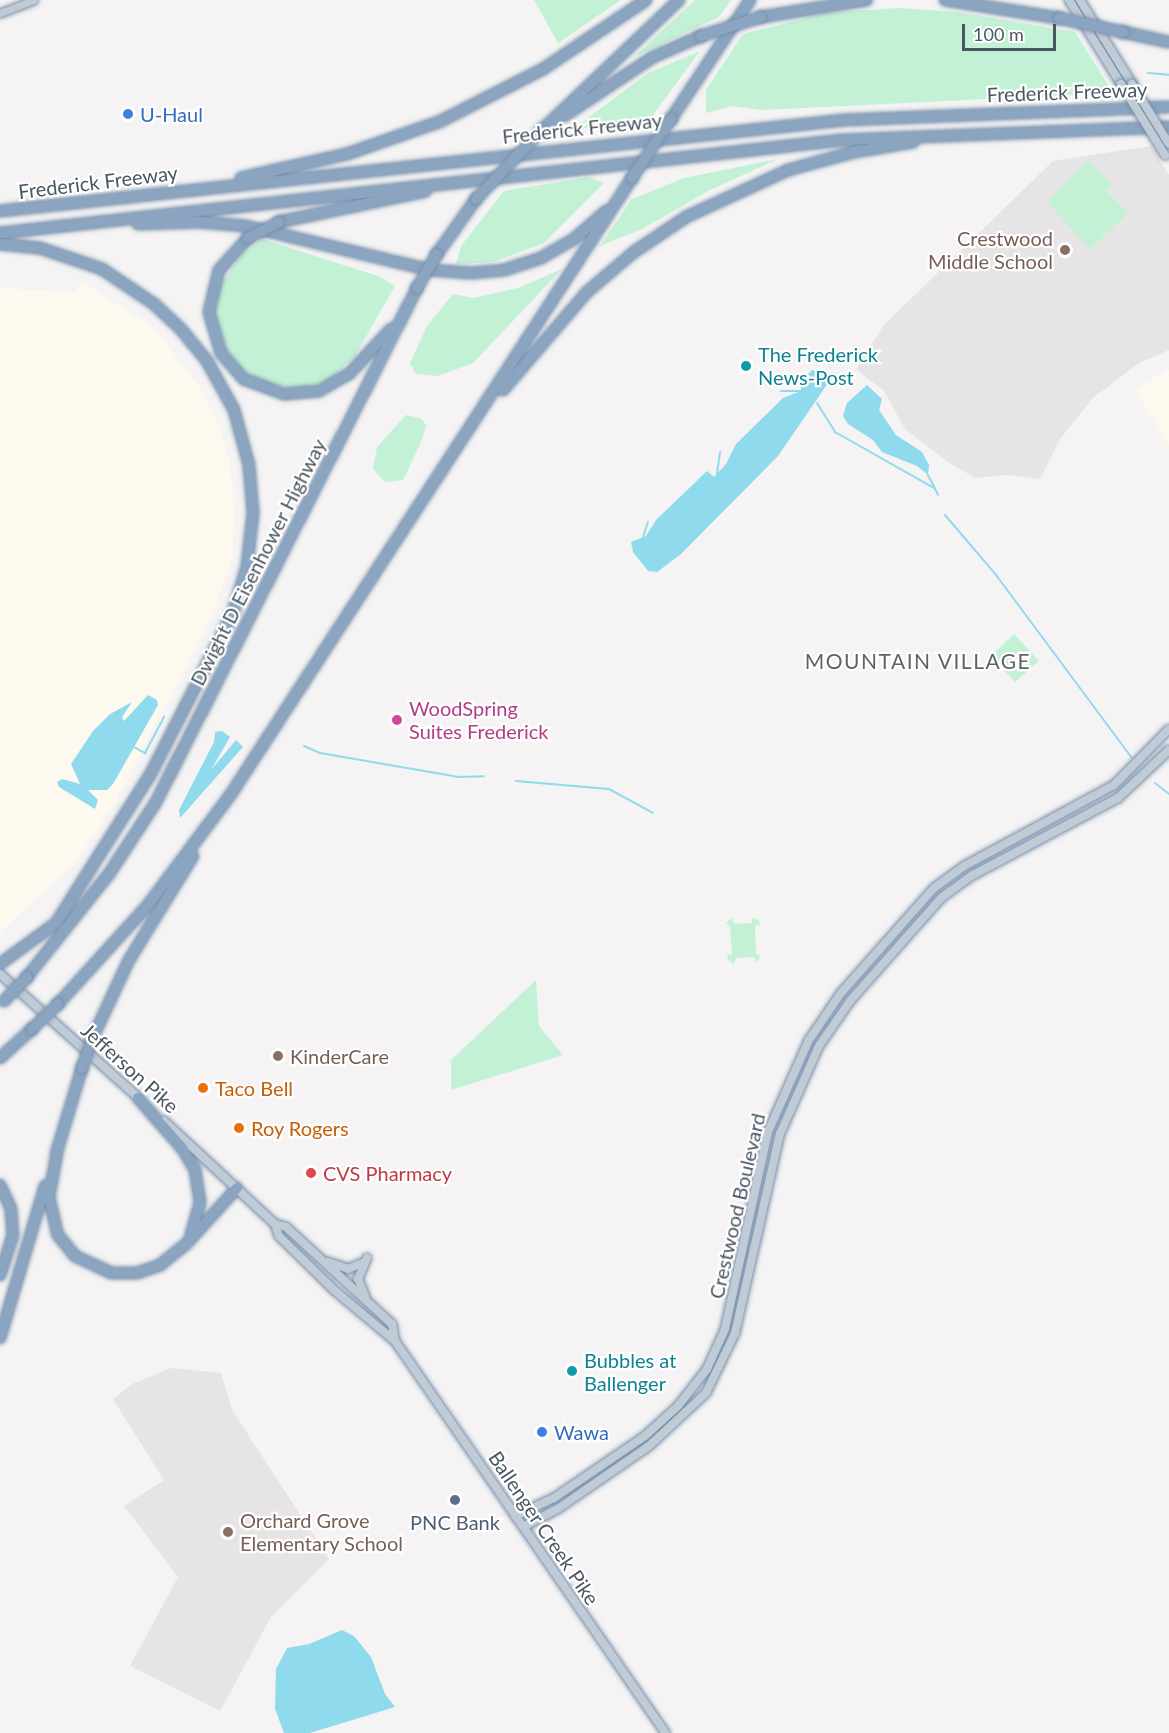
<!DOCTYPE html>
<html>
<head>
<meta charset="utf-8">
<style>
	body { margin:0 }
	#map { position:relative; width:1169px; height:1733px; overflow:hidden; background:#f5f3f3; font-family:Lato,sans-serif }
	div>[style] { position:absolute }
	[style*='--x'] { left:calc(var(--x)*1px); top:calc(var(--y)*1px); width:calc(var(--w)*1px); rotate:calc(var(--a)*1deg) }
	.commercial>* { inset:0; background:#fdf9ef }
	.education>* { inset:0; background:#e6e4e5 }
	.green>* { inset:0; background:#c3f1d5 }
	.water>* { inset:0; background:#90daee }
	.stream>* { height:2px; margin:-1px; padding:0 1px; transform-origin:1px; border-radius:1px; background:#90daee }
	.roads { filter:drop-shadow(0 0 2px #7690ad) drop-shadow(0 0 2px #7690ad) }
	.tertiary>* { height:7px; margin:-3.5px; padding:0 3.5px; transform-origin:3.5px; border-radius:3.5px; background:#c1cad2 }
	.secondary>* { height:8px; margin:-4px; padding:0 4px; transform-origin:4px; border-radius:4px; background:#c1cbd6 }
	.motorway>* { height:10px; margin:-5px; padding:0 5px; transform-origin:5px; border-radius:5px; background:#8ba5c1 }
	.bridges { filter:drop-shadow(0 0 2px #7690ad) drop-shadow(0 0 2px #7690ad) }
	.secondary-bridge>* { height:8px; margin:-4px; padding:0 4px; transform-origin:4px; border-radius:4px; background:#c1cbd6 }
	.motorway-bridge>* { height:10px; margin:-5px; padding:0 5px; transform-origin:5px; border-radius:5px; background:#8ba5c1 }
	.dots>* { width:16px; height:16px; translate:-50% -50%; box-sizing:border-box; border:3px solid #fff; border-radius:50% }
	span { translate:-50% -50%; white-space:nowrap; text-align:center; line-height:1.15; -webkit-text-stroke:4.5px #fff; paint-order:stroke }
	.street-label { font-size:20px; color:#4a5661 }
	.shop-label { font-size:20px; color:#366cbe }
	.left { translate:0 -50%; text-align:left }
	.education-label { font-size:20px; color:#785e54 }
	.right { translate:-100% -50%; text-align:right }
	.culture-label { font-size:20px; color:#0d838f }
	.hotel-label { font-size:20px; color:#b23c85 }
	.food-label { font-size:20px; color:#c56008 }
	.health-label { font-size:20px; color:#be3a42 }
	.service-label { font-size:20px; color:#4e5e75 }
	.neighbourhood-label { font-size:21px; color:#5f6368; letter-spacing:1.5px }
	.scale { position:absolute; left:962px; top:24px; width:94px; height:27px; box-sizing:border-box; border:3px solid #4a5661; border-top:0; padding-left:8px; font-size:18px; line-height:21px; white-space:nowrap; color:#4a5661; -webkit-text-stroke:4px #fff; paint-order:stroke }
</style>
</head>
<body>
<div id="map">
	<div class="commercial">
		<i style="clip-path:polygon(82px 282px,154px 328px,199px 387px,219px 426px,230px 463px,235px 521px,231px 561px,213px 613px,116px 801px,72px 866px,0 932px,0 288px,74px 292px)"></i>
		<i style="clip-path:polygon(1169px 370px,1169px 447px,1135px 388px)"></i>
	</div>
	<div class="education">
		<i style="clip-path:polygon(1151px 146px,1169px 175px,1169px 350px,1139px 363px,1093px 398px,1060px 439px,1040px 479px,1007px 475px,976px 478px,949px 463px,905px 429px,884px 391px,857px 370px,858px 365px,884px 325px,1053px 161px)"></i>
		<i style="clip-path:polygon(171px 1368px,221px 1373px,232px 1410px,329px 1559px,271px 1617px,220px 1711px,130px 1666px,178px 1577px,124px 1506px,164px 1480px,113px 1399px,132px 1384px)"></i>
	</div>
	<div class="green">
		<i style="clip-path:polygon(534px 0,621px 0,558px 43px)"></i>
		<i style="clip-path:polygon(695px 0,731px 0,719px 17px,634px 57px)"></i>
		<i style="clip-path:polygon(898px 8px,958px 12px,1075px 32px,1113px 93px,761px 110px,733px 106px,706px 113px,706px 90px,743px 34px,825px 13px)"></i>
		<i style="clip-path:polygon(700px 51px,647px 123px,573px 129px,648px 73px)"></i>
		<i style="clip-path:polygon(778px 159px,710px 190px,642px 229px,600px 246px,632px 199px,684px 178px)"></i>
		<i style="clip-path:polygon(1088px 161px,1112px 185px,1106px 191px,1128px 213px,1090px 249px,1047px 202px)"></i>
		<i style="clip-path:polygon(589px 177px,604px 183px,544px 243px,493px 262px,456px 264px,461px 246px,504px 191px)"></i>
		<i style="clip-path:polygon(262px 239px,381px 277px,395px 286px,355px 356px,329px 380px,299px 389px,263px 382px,241px 368px,227px 350px,215px 315px,220px 285px,242px 255px)"></i>
		<i style="clip-path:polygon(562px 269px,473px 363px,438px 376px,416px 374px,410px 363px,427px 326px,453px 294px,474px 298px,518px 288px)"></i>
		<i style="clip-path:polygon(406px 415px,422px 419px,426px 426px,421px 442px,403px 480px,385px 482px,373px 469px,377px 447px)"></i>
		<i style="clip-path:polygon(1014px 634px,1039px 661px,1015px 682px,991px 656px)"></i>
		<i style="clip-path:polygon(731px 918px,735px 924px,752px 923px,752px 918px,759px 920px,760px 925px,755px 926px,756px 954px,761px 956px,757px 962px,753px 957px,736px 958px,734px 964px,728px 960px,727px 955px,732px 955px,730px 927px,726px 923px)"></i>
		<i style="clip-path:polygon(536px 980px,539px 1026px,563px 1055px,451px 1090px,451px 1060px)"></i>
	</div>
	<div class="water">
		<i style="clip-path:polygon(812px 370px,825px 373px,828px 383px,778px 456px,681px 554px,657px 572px,648px 571px,633px 552px,631px 542px,646px 536px,656px 520px,707px 471px,714px 477px,726px 464px,736px 444px,783px 398px,801px 391px,801px 381px)"></i>
		<i style="clip-path:polygon(867px 385px,882px 399px,879px 410px,896px 435px,922px 452px,929px 465px,928px 475px,917px 466px,882px 452px,873px 440px,848px 424px,843px 416px,847px 403px)"></i>
		<i style="clip-path:polygon(148px 695px,157px 700px,158px 705px,113px 784px,107px 790px,88px 790px,98px 800px,95px 809px,59px 787px,57px 782px,62px 779px,80px 784px,71px 764px,93px 731px,110px 714px,132px 702px,122px 717px,124px 721px)"></i>
		<i style="clip-path:polygon(222px 731px,230px 737px,211px 770px,236px 740px,243px 747px,180px 818px,179px 810px,214px 742px,215px 732px)"></i>
		<i style="clip-path:polygon(342px 1630px,354px 1636px,371px 1657px,385px 1694px,395px 1707px,310px 1733px,284px 1733px,275px 1709px,276px 1669px,287px 1648px,309px 1644px)"></i>
	</div>
	<div class="stream">
		<i style="--x:1148;--y:73;--w:21;--a:5"></i>
		<i style="--x:781;--y:391;--w:23;--a:0"></i>
		<i style="--x:817;--y:403;--w:34;--a:58"></i>
		<i style="--x:835;--y:432;--w:114;--a:29.5"></i>
		<i style="--x:717;--y:474;--w:22;--a:-82"></i>
		<i style="--x:928;--y:475;--w:22;--a:63"></i>
		<i style="--x:945;--y:515;--w:79;--a:49.6"></i>
		<i style="--x:996;--y:575;--w:227;--a:53.4"></i>
		<i style="--x:643;--y:537;--w:16;--a:-72"></i>
		<i style="--x:304;--y:746;--w:17;--a:24"></i>
		<i style="--x:320;--y:753;--w:141;--a:9.8"></i>
		<i style="--x:459;--y:777;--w:25;--a:-2"></i>
		<i style="--x:134;--y:747;--w:13;--a:29"></i>
		<i style="--x:145;--y:753;--w:41;--a:-62.2"></i>
		<i style="--x:516;--y:781;--w:93;--a:4.9"></i>
		<i style="--x:609;--y:789;--w:50;--a:28.6"></i>
		<i style="--x:1155;--y:783;--w:18;--a:38"></i>
	</div>
	<div class="roads">
		<div class="tertiary">
			<i style="--x:0;--y:13;--w:36;--a:-21"></i>
		</div>
		<div class="secondary">
			<i style="--x:1069;--y:0;--w:99;--a:58.2"></i>
			<i style="--x:1080;--y:0;--w:99;--a:58.2"></i>
			<i style="--x:0;--y:974;--w:191;--a:41.8"></i>
			<i style="--x:164;--y:1121;--w:151;--a:42.9"></i>
			<i style="--x:275;--y:1224;--w:13;--a:72"></i>
			<i style="--x:279;--y:1236;--w:77;--a:44.5"></i>
			<i style="--x:334;--y:1290;--w:80;--a:39.9"></i>
			<i style="--x:395;--y:1341;--w:476;--a:55.4"></i>
			<i style="--x:275;--y:1224;--w:11;--a:15"></i>
			<i style="--x:286;--y:1227;--w:144;--a:42.5"></i>
			<i style="--x:392;--y:1324;--w:17;--a:80"></i>
			<i style="--x:328;--y:1262;--w:21;--a:19"></i>
			<i style="--x:348;--y:1269;--w:15;--a:-23"></i>
			<i style="--x:365;--y:1296;--w:18;--a:-112"></i>
			<i style="--x:358;--y:1279;--w:23;--a:-67"></i>
			<i style="--x:515;--y:1516;--w:43;--a:-24.8"></i>
			<i style="--x:554;--y:1498;--w:110;--a:-34.3"></i>
			<i style="--x:645;--y:1436;--w:45;--a:-42.3"></i>
			<i style="--x:678;--y:1406;--w:47;--a:-51.9"></i>
			<i style="--x:707;--y:1369;--w:44;--a:-65.8"></i>
			<i style="--x:725;--y:1329;--w:202;--a:-77.7"></i>
			<i style="--x:768;--y:1132;--w:101;--a:-66"></i>
			<i style="--x:809;--y:1040;--w:57;--a:-55.8"></i>
			<i style="--x:841;--y:993;--w:140;--a:-48.5"></i>
			<i style="--x:934;--y:888;--w:37;--a:-36"></i>
			<i style="--x:964;--y:866;--w:170;--a:-28.4"></i>
			<i style="--x:1114;--y:785;--w:78;--a:-45.5"></i>
			<i style="--x:523;--y:1527;--w:41;--a:-27.8"></i>
			<i style="--x:559;--y:1508;--w:109;--a:-34.6"></i>
			<i style="--x:649;--y:1446;--w:78;--a:-42.9"></i>
			<i style="--x:706;--y:1393;--w:67;--a:-64.2"></i>
			<i style="--x:735;--y:1333;--w:204;--a:-77.3"></i>
			<i style="--x:780;--y:1134;--w:96;--a:-66.1"></i>
			<i style="--x:819;--y:1046;--w:55;--a:-55.4"></i>
			<i style="--x:850;--y:1001;--w:137;--a:-48.5"></i>
			<i style="--x:941;--y:898;--w:39;--a:-36"></i>
			<i style="--x:973;--y:875;--w:164;--a:-28"></i>
			<i style="--x:1118;--y:798;--w:70;--a:-43.3"></i>
		</div>
		<div class="motorway">
			<i style="--x:945;--y:0;--w:115;--a:9"></i>
			<i style="--x:761;--y:17;--w:107;--a:-9.1"></i>
			<i style="--x:1123;--y:32;--w:47;--a:12.3"></i>
			<i style="--x:564;--y:116;--w:107;--a:-33.5"></i>
			<i style="--x:653;--y:57;--w:52;--a:-23.6"></i>
			<i style="--x:671;--y:119;--w:143;--a:-56.4"></i>
			<i style="--x:542;--y:130;--w:189;--a:-43.5"></i>
			<i style="--x:241;--y:178;--w:109;--a:-12.8"></i>
			<i style="--x:347;--y:154;--w:100;--a:-19.3"></i>
			<i style="--x:441;--y:121;--w:114;--a:-27"></i>
			<i style="--x:543;--y:69;--w:124;--a:-33.8"></i>
			<i style="--x:0;--y:211;--w:849;--a:-6.15"></i>
			<i style="--x:844;--y:120;--w:325;--a:-2.3"></i>
			<i style="--x:279;--y:222;--w:150;--a:-11.9"></i>
			<i style="--x:138;--y:224;--w:61;--a:-1.9"></i>
			<i style="--x:199;--y:222;--w:47;--a:4.9"></i>
			<i style="--x:246;--y:226;--w:190;--a:13.4"></i>
			<i style="--x:431;--y:270;--w:40;--a:4.3"></i>
			<i style="--x:471;--y:273;--w:33;--a:-5"></i>
			<i style="--x:504;--y:270;--w:39;--a:-18"></i>
			<i style="--x:541;--y:258;--w:38;--a:-30"></i>
			<i style="--x:574;--y:239;--w:43;--a:-41.2"></i>
			<i style="--x:0;--y:233;--w:847;--a:-6.3"></i>
			<i style="--x:842;--y:140;--w:327;--a:-2.3"></i>
			<i style="--x:248;--y:238;--w:43;--a:132.2"></i>
			<i style="--x:219;--y:270;--w:43;--a:103.4"></i>
			<i style="--x:209;--y:312;--w:43;--a:73.7"></i>
			<i style="--x:221;--y:353;--w:35;--a:49"></i>
			<i style="--x:244;--y:379;--w:43;--a:20.6"></i>
			<i style="--x:284;--y:394;--w:35;--a:-5"></i>
			<i style="--x:319;--y:391;--w:34;--a:-30"></i>
			<i style="--x:349;--y:374;--w:62;--a:-47"></i>
			<i style="--x:0;--y:244;--w:40;--a:5.7"></i>
			<i style="--x:40;--y:248;--w:65;--a:18.7"></i>
			<i style="--x:102;--y:269;--w:63;--a:33.9"></i>
			<i style="--x:154;--y:304;--w:35;--a:43"></i>
			<i style="--x:180;--y:328;--w:43;--a:50.7"></i>
			<i style="--x:207;--y:361;--w:56;--a:61.1"></i>
			<i style="--x:234;--y:410;--w:57;--a:74.7"></i>
			<i style="--x:249;--y:465;--w:48;--a:85.2"></i>
			<i style="--x:253;--y:513;--w:53;--a:96.5"></i>
			<i style="--x:247;--y:566;--w:49;--a:106.6"></i>
			<i style="--x:233;--y:613;--w:182;--a:117.1"></i>
			<i style="--x:150;--y:775;--w:175;--a:122.4"></i>
			<i style="--x:56;--y:923;--w:69;--a:143.8"></i>
			<i style="--x:437;--y:254;--w:67;--a:-54.7"></i>
			<i style="--x:503;--y:390;--w:129;--a:-49.4"></i>
			<i style="--x:587;--y:292;--w:62;--a:-40.4"></i>
			<i style="--x:634;--y:252;--w:63;--a:-33.9"></i>
			<i style="--x:686;--y:217;--w:112;--a:-24.7"></i>
			<i style="--x:788;--y:170;--w:68;--a:-15.3"></i>
			<i style="--x:854;--y:152;--w:60;--a:-9.6"></i>
			<i style="--x:27;--y:977;--w:132;--a:-51.5"></i>
			<i style="--x:109;--y:874;--w:86;--a:-56.9"></i>
			<i style="--x:156;--y:802;--w:576;--a:-63.08"></i>
			<i style="--x:58;--y:1004;--w:134;--a:-47.7"></i>
			<i style="--x:148;--y:905;--w:139;--a:-53.2"></i>
			<i style="--x:231;--y:794;--w:735;--a:-56.94"></i>
			<i style="--x:92;--y:1039;--w:87;--a:-64.9"></i>
			<i style="--x:129;--y:960;--w:122;--a:-58.4"></i>
			<i style="--x:0;--y:1058;--w:43;--a:-42.2"></i>
			<i style="--x:138;--y:1098;--w:67;--a:48.7"></i>
			<i style="--x:182;--y:1148;--w:26;--a:59"></i>
			<i style="--x:195;--y:1170;--w:33;--a:81"></i>
			<i style="--x:200;--y:1203;--w:33;--a:106"></i>
			<i style="--x:58;--y:1147;--w:51;--a:100.2"></i>
			<i style="--x:49;--y:1197;--w:39;--a:77"></i>
			<i style="--x:58;--y:1235;--w:27;--a:51"></i>
			<i style="--x:75;--y:1256;--w:40;--a:25"></i>
			<i style="--x:111;--y:1273;--w:26;--a:0"></i>
			<i style="--x:137;--y:1273;--w:24;--a:-19"></i>
			<i style="--x:160;--y:1265;--w:36;--a:-39"></i>
			<i style="--x:188;--y:1242;--w:73;--a:-47.8"></i>
			<i style="--x:56;--y:1154;--w:90;--a:-73.2"></i>
			<i style="--x:0;--y:1185;--w:26;--a:65"></i>
			<i style="--x:11;--y:1209;--w:26;--a:86"></i>
			<i style="--x:13;--y:1235;--w:42;--a:108"></i>
			<i style="--x:0;--y:1338;--w:159;--a:-73.5"></i>
		</div>
	</div>
	<div class="bridges">
		<div class="secondary-bridge">
			<i style="--x:1121;--y:84;--w:84;--a:58.2"></i>
			<i style="--x:1132;--y:84;--w:70;--a:58.3"></i>
		</div>
		<div class="motorway-bridge">
			<i style="--x:1059;--y:18;--w:66;--a:12.3"></i>
			<i style="--x:701;--y:36;--w:63;--a:-17.6"></i>
			<i style="--x:632;--y:178;--w:71;--a:-56.5"></i>
			<i style="--x:476;--y:199;--w:95;--a:-46.3"></i>
			<i style="--x:248;--y:238;--w:35;--a:-27"></i>
			<i style="--x:417;--y:288;--w:39;--a:-60"></i>
			<i style="--x:4;--y:1001;--w:33;--a:-46"></i>
			<i style="--x:32;--y:1029;--w:36;--a:-44"></i>
			<i style="--x:82;--y:1068;--w:31;--a:-71"></i>
		</div>
	</div>
	<div class="dots">
		<i style="left:128px;top:114px;background:#3f7fe0"></i>
		<i style="left:1065px;top:250px;background:#8d6e63"></i>
		<i style="left:746px;top:366px;background:#0f9aa8"></i>
		<i style="left:397px;top:720px;background:#d1479c"></i>
		<i style="left:278px;top:1056px;background:#8d6e63"></i>
		<i style="left:203px;top:1088px;background:#e8710a"></i>
		<i style="left:239px;top:1128px;background:#e8710a"></i>
		<i style="left:311px;top:1173px;background:#e0444e"></i>
		<i style="left:572px;top:1371px;background:#0f9aa8"></i>
		<i style="left:542px;top:1432px;background:#3f7fe0"></i>
		<i style="left:455px;top:1500px;background:#5c6f8a"></i>
		<i style="left:228px;top:1532px;background:#8d6e63"></i>
	</div>
	<div class="street-label">
		<span style="left:1067px;top:92px;rotate:-2deg">Frederick Freeway</span>
		<span style="left:582px;top:128px;rotate:-6deg">Frederick Freeway</span>
		<span style="left:98px;top:182px;rotate:-7deg">Frederick Freeway</span>
		<span style="left:258px;top:562px;rotate:-63deg">Dwight D Eisenhower Highway</span>
		<span style="left:130px;top:1068px;rotate:42deg">Jefferson Pike</span>
		<span style="left:737px;top:1206px;rotate:-77deg">Crestwood Boulevard</span>
		<span style="left:544px;top:1528px;rotate:56deg">Ballenger Creek Pike</span>
	</div>
	<div class="shop-label">
		<span class="left" style="left:140px;top:114px">U-Haul</span>
		<span class="left" style="left:554px;top:1432px">Wawa</span>
	</div>
	<div class="education-label">
		<span class="right" style="left:1053px;top:250px">Crestwood<br>Middle School</span>
		<span class="left" style="left:290px;top:1056px">KinderCare</span>
		<span class="left" style="left:240px;top:1532px">Orchard Grove<br>Elementary School</span>
	</div>
	<div class="culture-label">
		<span class="left" style="left:758px;top:366px">The Frederick<br>News-Post</span>
		<span class="left" style="left:584px;top:1372px">Bubbles at<br>Ballenger</span>
	</div>
	<div class="hotel-label">
		<span class="left" style="left:409px;top:720px">WoodSpring<br>Suites Frederick</span>
	</div>
	<div class="food-label">
		<span class="left" style="left:215px;top:1088px">Taco Bell</span>
		<span class="left" style="left:251px;top:1128px">Roy Rogers</span>
	</div>
	<div class="health-label">
		<span class="left" style="left:323px;top:1173px">CVS Pharmacy</span>
	</div>
	<div class="service-label">
		<span style="left:455px;top:1522px">PNC Bank</span>
	</div>
	<div class="neighbourhood-label">
		<span style="left:918px;top:661px">MOUNTAIN VILLAGE</span>
	</div>
	<div class="scale">100 m</div>
</div>
</body>
</html>
